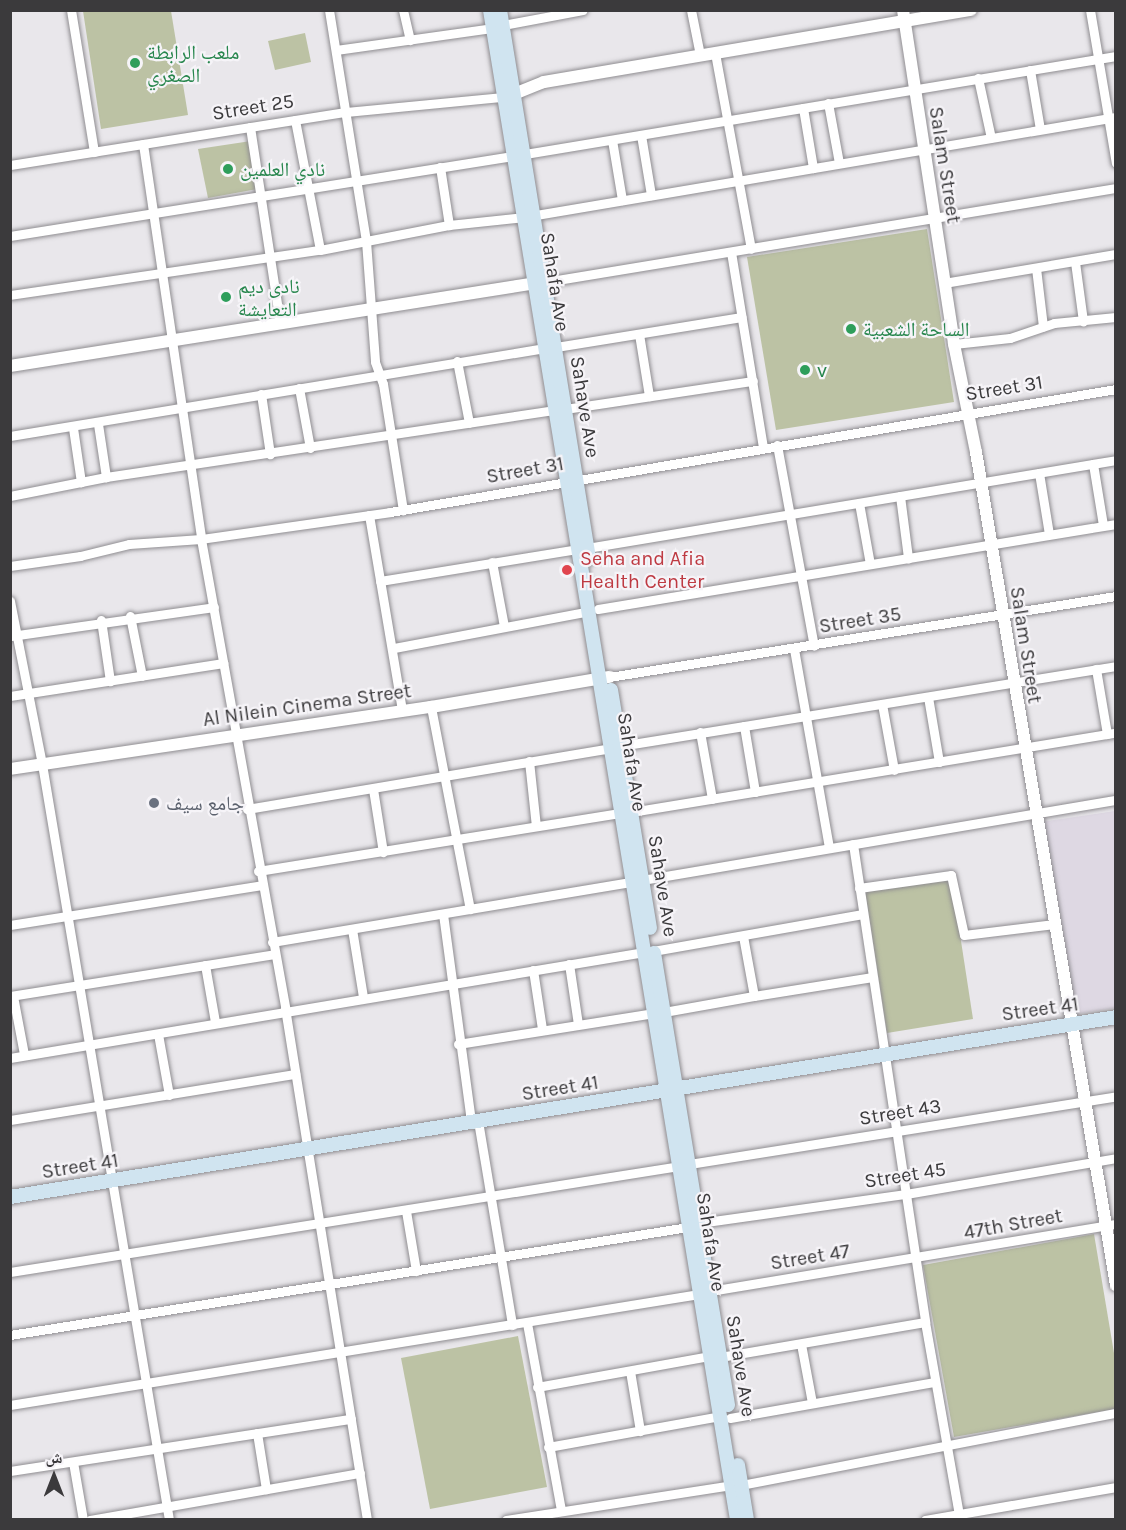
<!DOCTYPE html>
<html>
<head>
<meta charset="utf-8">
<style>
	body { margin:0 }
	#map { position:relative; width:1126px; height:1530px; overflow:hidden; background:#e9e7eb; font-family:Karla,"Noto Naskh Arabic",sans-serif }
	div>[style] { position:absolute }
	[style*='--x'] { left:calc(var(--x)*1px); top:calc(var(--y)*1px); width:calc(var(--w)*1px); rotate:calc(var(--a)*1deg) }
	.built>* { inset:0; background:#ded8e3 }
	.green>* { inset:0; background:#bcc2a4 }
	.roads { filter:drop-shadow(0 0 2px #8f8d91) drop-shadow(0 0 2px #8f8d91) }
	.minor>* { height:9px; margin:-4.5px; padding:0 4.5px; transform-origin:4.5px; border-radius:4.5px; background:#fff }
	.tertiary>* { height:12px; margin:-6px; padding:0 6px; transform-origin:6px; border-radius:6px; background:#fff }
	.secondary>* { height:14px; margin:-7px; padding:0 7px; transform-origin:7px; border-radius:7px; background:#d0e4f0 }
	.dots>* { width:16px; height:16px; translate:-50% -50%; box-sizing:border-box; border:3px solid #f6f4f8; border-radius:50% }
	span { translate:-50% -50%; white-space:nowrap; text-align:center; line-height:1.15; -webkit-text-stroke:4.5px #f6f4f8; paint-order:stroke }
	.leisure-label { font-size:20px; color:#27864d }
	.left { translate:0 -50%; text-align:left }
	.street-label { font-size:20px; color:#3b3a3c }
	.health-label { font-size:20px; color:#be3a42 }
	.worship-label { font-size:20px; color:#5b616d }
	.frame { position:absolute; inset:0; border:12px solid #3b3a3c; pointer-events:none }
	.north { position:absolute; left:24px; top:1446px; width:60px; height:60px; -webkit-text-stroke:4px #f6f4f8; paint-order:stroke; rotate:0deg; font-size:16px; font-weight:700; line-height:24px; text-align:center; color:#3b3a3c }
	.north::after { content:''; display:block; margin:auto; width:21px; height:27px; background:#3b3a3c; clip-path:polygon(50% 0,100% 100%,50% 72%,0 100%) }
</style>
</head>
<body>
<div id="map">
	<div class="built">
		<i style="clip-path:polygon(1115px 811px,1115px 1008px,1071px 1015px,1041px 822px)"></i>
	</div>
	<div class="green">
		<i style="clip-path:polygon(83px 11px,171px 11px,188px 115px,101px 129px)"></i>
		<i style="clip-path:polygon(305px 33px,311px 62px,275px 70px,268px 41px)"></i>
		<i style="clip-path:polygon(251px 141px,258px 189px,208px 198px,198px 149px)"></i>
		<i style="clip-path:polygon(927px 229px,954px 402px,776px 430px,747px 257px)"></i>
		<i style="clip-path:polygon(951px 876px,973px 1019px,887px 1033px,865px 890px)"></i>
		<i style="clip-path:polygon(1094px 1234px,1115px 1359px,1115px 1409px,954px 1437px,923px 1265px)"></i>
		<i style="clip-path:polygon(518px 1336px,547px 1487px,430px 1509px,401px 1358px)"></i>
	</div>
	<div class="roads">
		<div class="minor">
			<i style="--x:71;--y:10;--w:144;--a:80.8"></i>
			<i style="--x:329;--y:10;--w:234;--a:80.9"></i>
			<i style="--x:366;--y:241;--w:121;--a:85.7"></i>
			<i style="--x:375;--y:362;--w:23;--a:70"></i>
			<i style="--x:383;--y:384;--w:128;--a:81"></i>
			<i style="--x:403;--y:10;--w:31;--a:77"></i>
			<i style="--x:691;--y:10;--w:46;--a:78.7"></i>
			<i style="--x:1090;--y:10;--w:155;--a:80.4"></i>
			<i style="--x:503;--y:25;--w:81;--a:-10.6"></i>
			<i style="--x:336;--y:50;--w:159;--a:-8"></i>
			<i style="--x:715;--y:53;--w:199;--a:79.6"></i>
			<i style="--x:1030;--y:70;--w:60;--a:80.4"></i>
			<i style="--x:978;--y:78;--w:61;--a:77.8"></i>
			<i style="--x:828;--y:103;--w:61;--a:79.6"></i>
			<i style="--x:803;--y:108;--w:61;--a:80.5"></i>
			<i style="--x:295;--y:120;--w:132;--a:79.1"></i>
			<i style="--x:250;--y:127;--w:198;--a:81.3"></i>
			<i style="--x:641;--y:135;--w:61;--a:80.5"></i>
			<i style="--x:612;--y:140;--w:61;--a:80.5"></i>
			<i style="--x:143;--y:144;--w:399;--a:81.6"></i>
			<i style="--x:201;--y:539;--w:476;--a:79.8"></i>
			<i style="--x:285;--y:1008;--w:519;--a:80.9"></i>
			<i style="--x:525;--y:154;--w:599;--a:-9.42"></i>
			<i style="--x:10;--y:165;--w:340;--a:-9"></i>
			<i style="--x:346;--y:112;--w:158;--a:-5.5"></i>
			<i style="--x:440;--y:167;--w:59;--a:81.2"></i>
			<i style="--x:536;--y:215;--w:588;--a:-9.59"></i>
			<i style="--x:10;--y:236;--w:509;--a:-9.04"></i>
			<i style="--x:731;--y:252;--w:198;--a:80.7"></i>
			<i style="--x:1075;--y:262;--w:60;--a:82.3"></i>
			<i style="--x:1036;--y:268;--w:59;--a:83.2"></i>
			<i style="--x:545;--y:282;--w:579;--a:-9.35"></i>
			<i style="--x:944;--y:283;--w:174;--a:-9.6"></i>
			<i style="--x:10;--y:295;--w:313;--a:-8.3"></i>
			<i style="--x:320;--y:250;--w:131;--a:-11"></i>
			<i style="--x:449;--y:225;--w:76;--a:-6"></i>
			<i style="--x:639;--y:334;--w:63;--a:80.8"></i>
			<i style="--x:954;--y:344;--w:56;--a:-6.1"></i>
			<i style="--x:1010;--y:338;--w:46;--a:-18.8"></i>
			<i style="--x:1054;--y:323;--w:62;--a:-5.5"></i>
			<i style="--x:556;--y:347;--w:188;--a:-9.2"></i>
			<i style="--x:457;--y:361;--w:63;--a:79"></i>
			<i style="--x:299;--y:388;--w:61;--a:79.6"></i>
			<i style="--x:261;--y:394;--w:61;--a:81.5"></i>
			<i style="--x:565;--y:409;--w:190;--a:-8.5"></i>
			<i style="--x:98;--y:424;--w:54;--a:81.4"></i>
			<i style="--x:73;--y:428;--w:55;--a:81.6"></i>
			<i style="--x:10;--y:436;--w:542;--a:-9.34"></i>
			<i style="--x:777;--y:445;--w:204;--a:79.6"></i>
			<i style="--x:1093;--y:464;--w:62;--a:80.7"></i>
			<i style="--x:1039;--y:473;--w:62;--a:80.7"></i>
			<i style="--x:10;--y:496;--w:98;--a:-11.2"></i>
			<i style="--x:106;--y:477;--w:454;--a:-8.5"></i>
			<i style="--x:900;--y:496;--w:63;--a:82.6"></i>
			<i style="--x:859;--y:503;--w:62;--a:79.8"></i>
			<i style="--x:369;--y:515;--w:199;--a:80.4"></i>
			<i style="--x:587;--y:548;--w:536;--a:-9.44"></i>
			<i style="--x:492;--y:562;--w:65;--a:79.4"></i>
			<i style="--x:10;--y:566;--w:71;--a:-8.1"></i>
			<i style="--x:80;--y:556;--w:50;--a:-13.8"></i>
			<i style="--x:129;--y:544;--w:72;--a:-4"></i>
			<i style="--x:201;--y:539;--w:191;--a:-8.1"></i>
			<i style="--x:390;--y:512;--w:736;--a:-9.62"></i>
			<i style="--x:380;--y:581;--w:201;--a:-9.2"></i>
			<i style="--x:10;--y:601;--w:166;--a:78.9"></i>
			<i style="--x:42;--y:764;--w:767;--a:80.46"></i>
			<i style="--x:598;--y:609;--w:525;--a:-9.32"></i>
			<i style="--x:130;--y:616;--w:61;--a:78.7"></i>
			<i style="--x:101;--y:620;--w:62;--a:81.6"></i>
			<i style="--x:11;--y:636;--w:205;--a:-8.1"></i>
			<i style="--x:394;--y:648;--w:199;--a:-10.7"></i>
			<i style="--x:794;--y:649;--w:202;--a:80"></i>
			<i style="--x:1096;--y:669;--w:66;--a:80.4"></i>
			<i style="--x:609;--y:677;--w:513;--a:-9.08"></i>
			<i style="--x:10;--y:696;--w:216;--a:-8.8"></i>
			<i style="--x:928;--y:697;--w:66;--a:80.4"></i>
			<i style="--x:882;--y:704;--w:67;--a:79.7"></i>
			<i style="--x:431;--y:707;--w:206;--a:79.1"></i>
			<i style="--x:744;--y:726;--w:67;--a:80.5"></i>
			<i style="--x:700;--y:732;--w:68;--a:79.8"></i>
			<i style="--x:620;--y:746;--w:502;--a:-9.16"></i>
			<i style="--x:529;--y:761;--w:65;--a:83.9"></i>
			<i style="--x:373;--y:789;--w:64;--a:81"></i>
			<i style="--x:247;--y:809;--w:368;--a:-9.5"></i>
			<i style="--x:631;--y:812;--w:491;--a:-9.3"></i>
			<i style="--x:853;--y:844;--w:483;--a:81.4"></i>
			<i style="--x:925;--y:1322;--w:201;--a:80"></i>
			<i style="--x:258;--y:871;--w:368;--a:-9.1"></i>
			<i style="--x:642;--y:880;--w:481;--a:-9.6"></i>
			<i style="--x:859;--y:888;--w:93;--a:-8"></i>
			<i style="--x:951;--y:875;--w:61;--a:77.8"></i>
			<i style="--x:964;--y:935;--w:91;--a:-7"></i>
			<i style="--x:443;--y:914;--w:210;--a:82.3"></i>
			<i style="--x:10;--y:925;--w:255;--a:-9"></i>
			<i style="--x:352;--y:929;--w:69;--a:80.8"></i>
			<i style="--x:272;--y:942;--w:365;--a:-9.5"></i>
			<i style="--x:653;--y:951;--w:213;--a:-10"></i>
			<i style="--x:569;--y:964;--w:61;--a:81.5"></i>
			<i style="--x:205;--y:965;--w:58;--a:80"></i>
			<i style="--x:533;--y:970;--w:60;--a:81.3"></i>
			<i style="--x:10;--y:996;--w:268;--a:-9"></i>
			<i style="--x:13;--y:996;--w:59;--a:79.3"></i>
			<i style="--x:754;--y:996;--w:120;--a:-9.1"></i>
			<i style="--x:664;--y:1012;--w:91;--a:-10.1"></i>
			<i style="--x:754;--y:996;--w:61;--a:-100.4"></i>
			<i style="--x:158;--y:1034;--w:62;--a:79.8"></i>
			<i style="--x:458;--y:1044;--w:197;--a:-9"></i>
			<i style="--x:10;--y:1058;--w:643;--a:-9.49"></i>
			<i style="--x:10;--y:1120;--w:289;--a:-9.2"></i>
			<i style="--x:478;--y:1121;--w:207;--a:80.5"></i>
			<i style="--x:689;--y:1164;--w:432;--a:-9"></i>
			<i style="--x:406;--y:1211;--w:61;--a:80.5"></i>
			<i style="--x:699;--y:1223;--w:209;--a:-8"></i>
			<i style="--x:906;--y:1194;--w:213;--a:-9.7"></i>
			<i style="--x:10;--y:1272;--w:677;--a:-9"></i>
			<i style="--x:710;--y:1291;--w:411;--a:-9.4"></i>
			<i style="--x:527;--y:1323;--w:191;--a:79.7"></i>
			<i style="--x:10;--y:1335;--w:687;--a:-9.05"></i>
			<i style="--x:801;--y:1344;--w:60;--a:79.4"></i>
			<i style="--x:720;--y:1357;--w:208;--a:-9.7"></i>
			<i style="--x:630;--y:1371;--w:61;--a:80.5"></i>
			<i style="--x:537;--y:1387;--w:176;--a:-10.2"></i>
			<i style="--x:10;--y:1405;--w:698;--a:-9.15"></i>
			<i style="--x:730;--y:1418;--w:208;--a:-10"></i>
			<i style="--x:257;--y:1433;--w:57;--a:80.9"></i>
			<i style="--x:548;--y:1447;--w:176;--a:-10.2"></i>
			<i style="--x:73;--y:1462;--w:59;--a:80.2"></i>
			<i style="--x:10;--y:1471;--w:345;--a:-8.7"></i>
			<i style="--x:741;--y:1485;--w:382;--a:-10.9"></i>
			<i style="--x:90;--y:1520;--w:274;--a:-9.9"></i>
			<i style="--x:506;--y:1520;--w:228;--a:-8.8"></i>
			<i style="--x:925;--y:1520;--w:194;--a:-9.8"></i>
		</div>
		<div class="tertiary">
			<i style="--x:903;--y:10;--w:338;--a:81.3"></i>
			<i style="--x:954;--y:344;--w:110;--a:78.5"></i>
			<i style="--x:976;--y:452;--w:845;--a:80.46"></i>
			<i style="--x:514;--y:94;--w:32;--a:-22"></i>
			<i style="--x:544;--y:82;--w:433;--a:-9.6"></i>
			<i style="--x:10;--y:366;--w:540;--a:-8.96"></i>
			<i style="--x:10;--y:769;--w:426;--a:-8.4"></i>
			<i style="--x:431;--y:707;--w:181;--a:-9.6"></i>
		</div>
		<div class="secondary">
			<i style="--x:490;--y:10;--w:1530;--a:80.71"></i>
			<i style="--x:500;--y:10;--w:555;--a:80.78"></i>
			<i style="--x:611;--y:690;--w:241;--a:80.7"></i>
			<i style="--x:654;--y:953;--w:458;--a:80.7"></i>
			<i style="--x:10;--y:1197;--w:1121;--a:-9.24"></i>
			<i style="--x:738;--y:1465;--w:56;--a:80.7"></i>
		</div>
	</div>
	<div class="dots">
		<i style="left:135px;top:63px;background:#2e9e5b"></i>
		<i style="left:228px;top:169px;background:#2e9e5b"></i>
		<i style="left:226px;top:297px;background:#2e9e5b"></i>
		<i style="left:851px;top:329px;background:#2e9e5b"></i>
		<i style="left:805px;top:370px;background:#2e9e5b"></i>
		<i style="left:567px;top:570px;background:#e0444e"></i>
		<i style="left:154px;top:803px;background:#6b7280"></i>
	</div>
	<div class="leisure-label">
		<span class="left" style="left:147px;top:64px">ملعب الرابطة<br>الصغري</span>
		<span class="left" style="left:240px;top:169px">نادي العلمين</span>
		<span class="left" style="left:238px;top:298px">نادى ديم<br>التعايشة</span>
		<span class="left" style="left:863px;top:329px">الساحة الشعبية</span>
		<span class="left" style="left:817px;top:370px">v</span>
	</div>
	<div class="street-label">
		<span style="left:253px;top:107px;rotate:-9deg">Street 25</span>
		<span style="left:945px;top:165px;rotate:81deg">Salam Street</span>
		<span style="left:555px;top:282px;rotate:81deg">Sahafa Ave</span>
		<span style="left:1004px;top:388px;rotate:-9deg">Street 31</span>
		<span style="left:585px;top:407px;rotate:81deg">Sahave Ave</span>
		<span style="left:525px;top:470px;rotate:-10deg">Street 31</span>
		<span style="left:860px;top:620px;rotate:-9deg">Street 35</span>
		<span style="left:1026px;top:645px;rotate:81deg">Salam Street</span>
		<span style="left:307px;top:705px;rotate:-8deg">Al Nilein Cinema Street</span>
		<span style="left:632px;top:762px;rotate:81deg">Sahafa Ave</span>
		<span style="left:663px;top:886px;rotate:81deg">Sahave Ave</span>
		<span style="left:1040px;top:1009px;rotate:-8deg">Street 41</span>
		<span style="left:560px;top:1088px;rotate:-9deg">Street 41</span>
		<span style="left:900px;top:1112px;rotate:-9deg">Street 43</span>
		<span style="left:80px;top:1166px;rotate:-9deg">Street 41</span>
		<span style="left:905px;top:1175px;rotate:-9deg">Street 45</span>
		<span style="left:1013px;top:1224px;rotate:-10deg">47th Street</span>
		<span style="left:711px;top:1242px;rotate:81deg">Sahafa Ave</span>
		<span style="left:810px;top:1257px;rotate:-9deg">Street 47</span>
		<span style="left:741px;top:1366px;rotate:81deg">Sahave Ave</span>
	</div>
	<div class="health-label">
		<span class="left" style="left:580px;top:570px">Seha and Afia<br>Health Center</span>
	</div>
	<div class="worship-label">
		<span class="left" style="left:166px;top:803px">جامع سيف</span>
	</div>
	<div class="frame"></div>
	<div class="north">ش</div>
</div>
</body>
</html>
